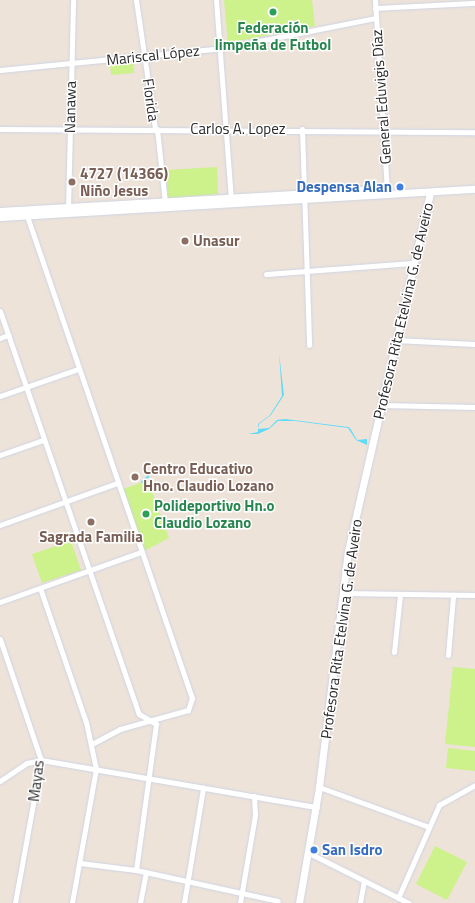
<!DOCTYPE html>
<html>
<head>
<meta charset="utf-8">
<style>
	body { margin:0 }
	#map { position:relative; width:475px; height:903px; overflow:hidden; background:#ede3d9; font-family:"Titillium Web",sans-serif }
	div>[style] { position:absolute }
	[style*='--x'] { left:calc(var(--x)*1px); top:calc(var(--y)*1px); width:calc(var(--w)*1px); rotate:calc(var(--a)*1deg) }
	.pitch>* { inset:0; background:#cdf18b }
	.water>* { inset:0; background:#62dbf8 }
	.stream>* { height:1.5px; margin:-0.75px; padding:0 0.75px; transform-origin:0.75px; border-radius:0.75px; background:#62dbf8 }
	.roads { filter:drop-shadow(0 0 1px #ced4e4) drop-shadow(0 0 1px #ced4e4) }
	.street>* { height:5px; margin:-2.5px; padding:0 2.5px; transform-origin:2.5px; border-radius:2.5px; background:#fff }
	.secondary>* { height:7px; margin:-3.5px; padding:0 3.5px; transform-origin:3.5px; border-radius:3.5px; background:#fff }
	.dots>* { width:11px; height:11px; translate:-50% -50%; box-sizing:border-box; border:2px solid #fff; border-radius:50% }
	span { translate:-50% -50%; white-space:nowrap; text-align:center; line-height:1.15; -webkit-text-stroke:3px #fff; paint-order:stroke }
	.leisure-label { font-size:15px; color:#27864d; font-weight:700 }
	.left { translate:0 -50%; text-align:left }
	.street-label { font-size:15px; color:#292929 }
	.education-label { font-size:15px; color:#785e54; font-weight:700 }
	.shop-label { font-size:15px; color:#366cbe; font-weight:700 }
	.right { translate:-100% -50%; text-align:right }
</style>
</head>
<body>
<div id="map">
	<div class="pitch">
		<i style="clip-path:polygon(224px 0,312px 0,315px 26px,228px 43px)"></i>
		<i style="clip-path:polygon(133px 62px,134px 73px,111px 75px,110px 64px)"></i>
		<i style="clip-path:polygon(217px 167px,218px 194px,168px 198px,166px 170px)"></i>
		<i style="clip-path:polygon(148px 480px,169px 538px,144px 551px,123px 489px)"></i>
		<i style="clip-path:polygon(71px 541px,81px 570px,42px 583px,32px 554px)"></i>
		<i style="clip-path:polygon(453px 667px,475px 669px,475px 747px,445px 744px)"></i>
		<i style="clip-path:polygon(448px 748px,475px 751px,475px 771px,446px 768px)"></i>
		<i style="clip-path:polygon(435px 846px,467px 862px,447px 900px,416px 884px)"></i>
	</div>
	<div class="water">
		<i style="clip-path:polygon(279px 353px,284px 395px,271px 415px,259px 424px,258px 429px,269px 428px,277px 420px,285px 419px,348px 427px,350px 428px,357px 440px,367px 439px,367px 445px,356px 440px,348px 428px,295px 421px,278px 421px,269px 429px,258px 434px,248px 434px,258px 432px,258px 424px,270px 415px,282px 396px)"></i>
	</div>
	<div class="stream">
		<i style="--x:142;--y:482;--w:8;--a:-40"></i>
	</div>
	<div class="roads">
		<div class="street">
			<i style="--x:136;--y:0;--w:130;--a:81.6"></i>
			<i style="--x:216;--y:0;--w:200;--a:85.7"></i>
			<i style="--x:375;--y:0;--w:193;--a:86.4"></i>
			<i style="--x:375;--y:8;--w:100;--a:-2.9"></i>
			<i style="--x:0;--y:70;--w:225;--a:-5.6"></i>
			<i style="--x:224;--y:48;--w:155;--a:-11.2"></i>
			<i style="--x:0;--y:129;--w:475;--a:0.4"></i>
			<i style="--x:157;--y:129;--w:74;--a:83.8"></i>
			<i style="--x:302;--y:129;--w:216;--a:88.1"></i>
			<i style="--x:68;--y:209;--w:209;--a:-88.6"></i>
			<i style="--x:26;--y:213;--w:513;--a:71.11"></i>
			<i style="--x:192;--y:698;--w:13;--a:108"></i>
			<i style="--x:188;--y:710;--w:71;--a:164.4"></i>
			<i style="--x:120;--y:729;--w:32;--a:152"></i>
			<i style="--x:266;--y:274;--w:147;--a:-4.3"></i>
			<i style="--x:0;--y:311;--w:426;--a:71"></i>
			<i style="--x:139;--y:714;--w:20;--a:30"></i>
			<i style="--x:156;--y:724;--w:147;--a:97.8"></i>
			<i style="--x:0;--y:338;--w:9;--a:-21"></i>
			<i style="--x:396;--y:340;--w:78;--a:2.9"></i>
			<i style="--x:0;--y:396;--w:83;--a:-19.1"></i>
			<i style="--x:381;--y:405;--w:94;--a:1.2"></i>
			<i style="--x:0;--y:455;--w:46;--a:-19.2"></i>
			<i style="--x:0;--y:525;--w:124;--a:-19.7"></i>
			<i style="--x:40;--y:588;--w:142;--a:71.1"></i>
			<i style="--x:86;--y:722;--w:48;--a:78"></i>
			<i style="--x:96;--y:769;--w:136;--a:100.2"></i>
			<i style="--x:343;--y:593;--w:132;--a:0.9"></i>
			<i style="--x:0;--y:602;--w:150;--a:-19.5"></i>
			<i style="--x:0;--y:639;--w:128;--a:71.3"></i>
			<i style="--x:41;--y:760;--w:145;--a:100.3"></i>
			<i style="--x:394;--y:652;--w:57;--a:-84"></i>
			<i style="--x:448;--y:655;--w:58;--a:-85.1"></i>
			<i style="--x:0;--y:781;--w:32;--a:-34"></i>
			<i style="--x:27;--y:763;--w:14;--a:-12"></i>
			<i style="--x:41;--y:760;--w:280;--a:9.7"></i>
			<i style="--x:319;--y:787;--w:117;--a:20"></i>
			<i style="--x:309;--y:853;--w:112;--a:26.6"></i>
			<i style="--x:80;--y:863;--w:56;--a:7.1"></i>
			<i style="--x:136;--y:870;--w:145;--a:12.3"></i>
			<i style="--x:398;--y:898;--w:102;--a:-66.2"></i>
			<i style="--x:439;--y:805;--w:41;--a:-29.1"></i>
			<i style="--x:140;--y:903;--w:31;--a:-79"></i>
			<i style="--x:184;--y:903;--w:117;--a:-80.6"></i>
			<i style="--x:240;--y:903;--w:89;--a:-80.3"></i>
			<i style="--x:255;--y:815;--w:19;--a:-93"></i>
			<i style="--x:360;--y:903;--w:22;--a:-80"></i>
		</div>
		<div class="secondary">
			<i style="--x:0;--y:211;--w:377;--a:-3.3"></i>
			<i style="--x:376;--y:189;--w:10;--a:24"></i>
			<i style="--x:0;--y:217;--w:476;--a:-3.4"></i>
			<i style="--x:299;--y:903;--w:118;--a:-80.2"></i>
			<i style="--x:319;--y:787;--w:238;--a:-83"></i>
			<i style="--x:348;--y:551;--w:367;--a:-77.1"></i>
		</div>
	</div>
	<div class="dots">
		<i style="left:273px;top:12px;background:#2e9e5b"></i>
		<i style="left:72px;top:182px;background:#8d6e63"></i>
		<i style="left:400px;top:187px;background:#3f7fe0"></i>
		<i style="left:185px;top:241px;background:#8d6e63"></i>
		<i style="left:135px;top:477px;background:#8d6e63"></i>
		<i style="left:146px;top:514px;background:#2e9e5b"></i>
		<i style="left:91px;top:522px;background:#8d6e63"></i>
		<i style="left:314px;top:850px;background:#3f7fe0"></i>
	</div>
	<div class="leisure-label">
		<span style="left:273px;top:36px">Federación<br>limpeña de Futbol</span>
		<span class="left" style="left:154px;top:514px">Polideportivo Hn.o<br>Claudio Lozano</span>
	</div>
	<div class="street-label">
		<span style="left:153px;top:55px;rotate:-6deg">Mariscal López</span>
		<span style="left:381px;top:97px;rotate:-94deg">General Eduvigis Díaz</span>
		<span style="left:151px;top:100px;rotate:82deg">Florida</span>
		<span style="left:70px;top:107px;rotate:-89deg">Nanawa</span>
		<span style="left:238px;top:129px">Carlos A. Lopez</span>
		<span style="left:403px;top:311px;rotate:-77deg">Profesora Rita Etelvina G. de Aveiro</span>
		<span style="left:341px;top:629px;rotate:-82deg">Profesora Rita Etelvina G. de Aveiro</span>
		<span style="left:36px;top:781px;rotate:-83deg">Mayas</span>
	</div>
	<div class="education-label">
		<span class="left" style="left:80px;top:182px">4727 (14366)<br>Niño Jesus</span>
		<span class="left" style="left:193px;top:241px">Unasur</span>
		<span class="left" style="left:143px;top:477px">Centro Educativo<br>Hno. Claudio Lozano</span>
		<span style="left:91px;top:537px">Sagrada Familia</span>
	</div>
	<div class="shop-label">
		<span class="right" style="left:392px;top:187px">Despensa Alan</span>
		<span class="left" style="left:322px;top:850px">San Isdro</span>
	</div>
</div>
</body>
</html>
